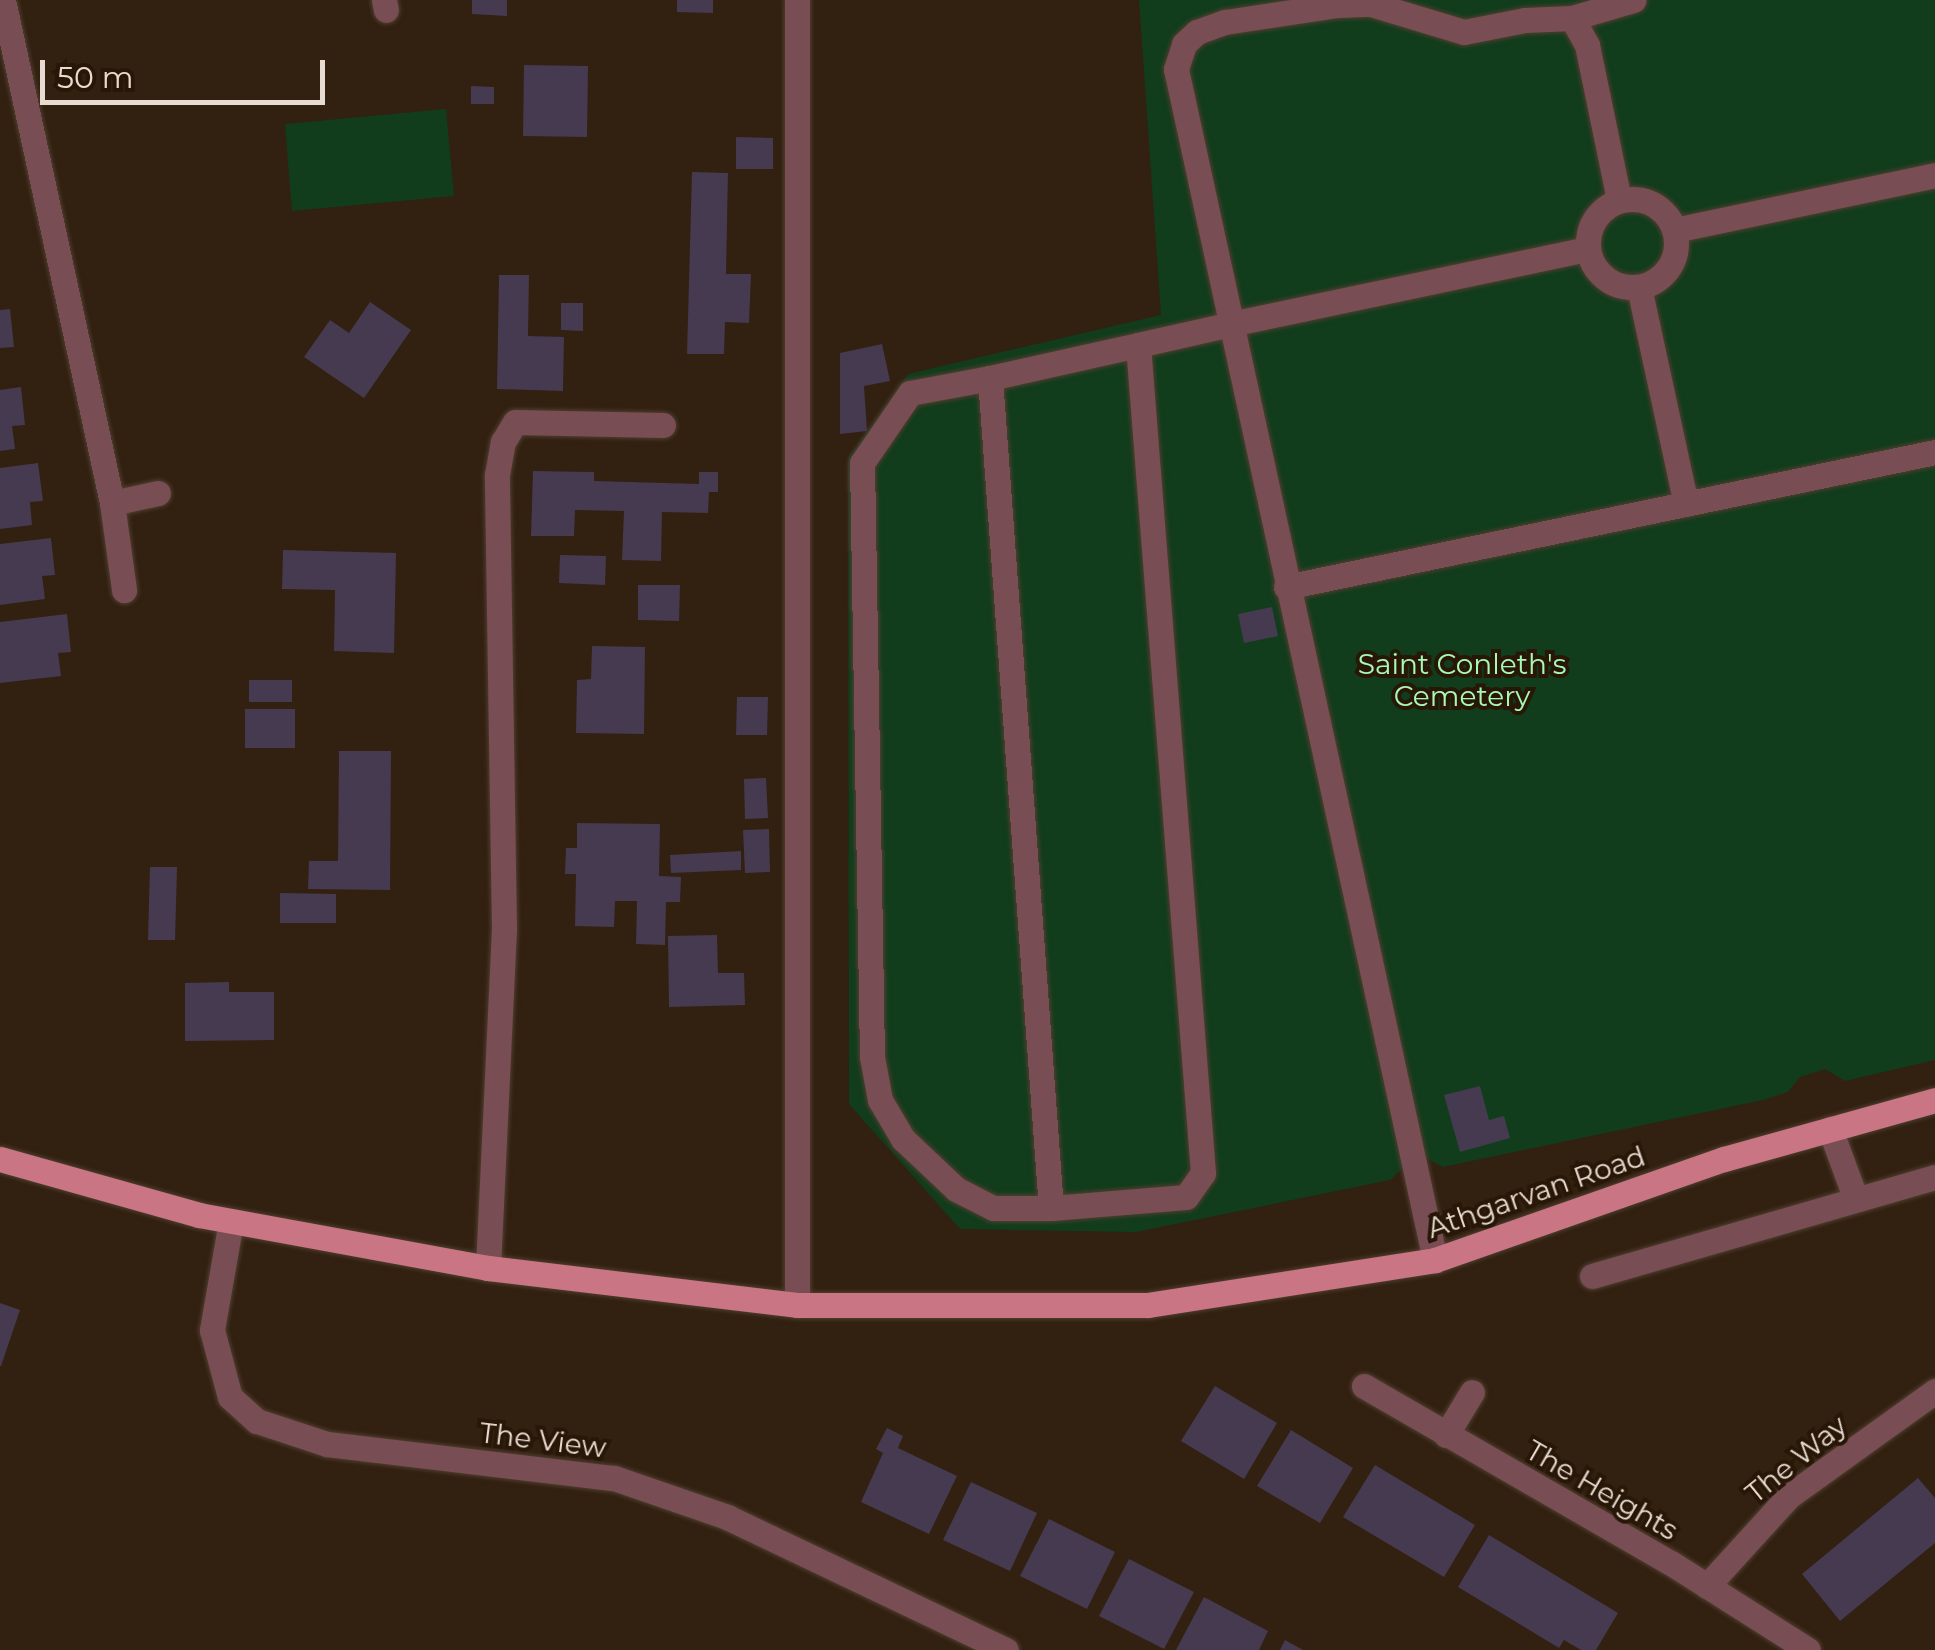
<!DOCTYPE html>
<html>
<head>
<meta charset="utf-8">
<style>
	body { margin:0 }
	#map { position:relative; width:1935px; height:1650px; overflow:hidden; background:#322010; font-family:Montserrat,sans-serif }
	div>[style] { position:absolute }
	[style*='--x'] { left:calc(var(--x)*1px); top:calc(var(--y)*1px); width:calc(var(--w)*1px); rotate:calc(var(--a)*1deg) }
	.green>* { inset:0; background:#113d1c }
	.building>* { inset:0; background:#453a50 }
	.roads { filter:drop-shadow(0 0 2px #4f3e2f) drop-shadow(0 0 2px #4f3e2f) }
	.minor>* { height:25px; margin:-12.5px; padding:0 12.5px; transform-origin:12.5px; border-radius:12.5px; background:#784e54 }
	.minor>.ring { margin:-12.5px; padding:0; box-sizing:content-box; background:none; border:25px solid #784e54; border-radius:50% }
	.major>* { height:25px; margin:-12.5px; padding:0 12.5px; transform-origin:12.5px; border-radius:12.5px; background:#c97583 }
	span { translate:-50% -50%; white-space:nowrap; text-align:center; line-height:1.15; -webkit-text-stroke:8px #281707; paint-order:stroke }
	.park-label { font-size:28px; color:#a7fab5 }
	.street-label { font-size:28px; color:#e8dcd2 }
	.scale { position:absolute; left:40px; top:60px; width:285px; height:45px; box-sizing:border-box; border:5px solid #e8dcd2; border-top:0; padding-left:12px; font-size:30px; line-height:35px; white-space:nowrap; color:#e8dcd2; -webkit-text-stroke:8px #281707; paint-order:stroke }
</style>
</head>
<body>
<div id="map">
	<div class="green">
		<i style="clip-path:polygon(1139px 0,1935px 0,1935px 1060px,1845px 1081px,1825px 1069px,1800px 1077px,1788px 1092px,1763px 1100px,1443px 1167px,1425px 1158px,1405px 1166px,1390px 1180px,1136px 1232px,960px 1229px,849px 1104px,848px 458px,908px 374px,1161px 315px)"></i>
		<i style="clip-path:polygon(446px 109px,454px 196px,292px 211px,285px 124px)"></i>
	</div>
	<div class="building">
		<i style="clip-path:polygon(472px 0,507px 0,507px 16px,472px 14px)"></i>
		<i style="clip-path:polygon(677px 0,713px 0,713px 13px,677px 12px)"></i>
		<i style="clip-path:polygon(524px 65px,588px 66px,587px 137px,523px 136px)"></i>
		<i style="clip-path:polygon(471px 86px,494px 87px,494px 104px,471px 104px)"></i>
		<i style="clip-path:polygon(736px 137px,773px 138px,773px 169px,736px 169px)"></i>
		<i style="clip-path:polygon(692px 172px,728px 173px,726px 274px,751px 274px,749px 323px,725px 322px,724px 354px,687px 354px)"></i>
		<i style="clip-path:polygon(499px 275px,529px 275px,528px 336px,564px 337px,563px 391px,497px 389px)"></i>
		<i style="clip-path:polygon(370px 302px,411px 330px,364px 398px,304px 357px,330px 320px,349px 333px)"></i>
		<i style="clip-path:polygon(561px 303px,583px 303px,583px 331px,561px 330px)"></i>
		<i style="clip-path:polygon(10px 309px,14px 347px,0 348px,0 310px)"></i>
		<i style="clip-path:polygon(882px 344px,890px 381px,864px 386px,867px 431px,840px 434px,840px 353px)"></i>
		<i style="clip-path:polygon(21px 387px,25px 425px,12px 426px,15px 449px,0 451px,0 390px)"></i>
		<i style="clip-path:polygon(38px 463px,43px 501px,30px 502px,32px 525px,0 529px,0 468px)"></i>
		<i style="clip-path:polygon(533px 471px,594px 472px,594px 481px,699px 484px,699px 472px,718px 472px,718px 492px,709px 492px,708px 513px,662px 512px,661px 561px,622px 560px,624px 511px,575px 510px,574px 536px,531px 536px)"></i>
		<i style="clip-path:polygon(51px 538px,55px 575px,42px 576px,45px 599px,0 605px,0 544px)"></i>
		<i style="clip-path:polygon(283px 550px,396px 553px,394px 653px,334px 651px,335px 590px,282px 589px)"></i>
		<i style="clip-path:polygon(560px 555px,606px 556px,605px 585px,559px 583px)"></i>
		<i style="clip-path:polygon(638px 585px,680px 585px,679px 621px,638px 620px)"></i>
		<i style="clip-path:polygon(1272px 607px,1278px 636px,1244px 643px,1238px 614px)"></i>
		<i style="clip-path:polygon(67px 614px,71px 652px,58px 653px,61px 676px,0 683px,0 622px)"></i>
		<i style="clip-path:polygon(592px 646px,645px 647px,644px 734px,576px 733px,577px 680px,591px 679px)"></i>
		<i style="clip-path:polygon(249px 680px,292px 680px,292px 702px,249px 702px)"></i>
		<i style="clip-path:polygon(737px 697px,768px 697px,767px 735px,736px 735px)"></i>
		<i style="clip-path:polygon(245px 709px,295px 709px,295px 748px,245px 748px)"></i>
		<i style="clip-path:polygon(339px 751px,391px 751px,390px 890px,308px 889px,309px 861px,338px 861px)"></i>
		<i style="clip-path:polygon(766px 778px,768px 818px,745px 819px,744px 779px)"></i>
		<i style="clip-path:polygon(577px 823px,660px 824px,659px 876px,681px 877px,680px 902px,666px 902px,665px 945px,636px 944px,637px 901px,615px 901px,614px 927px,575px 926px,576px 874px,565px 874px,566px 848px,577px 848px)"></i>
		<i style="clip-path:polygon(769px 829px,770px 872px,745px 873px,743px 830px)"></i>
		<i style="clip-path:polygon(741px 851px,741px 870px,671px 873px,670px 855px)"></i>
		<i style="clip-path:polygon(150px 867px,177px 867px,175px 940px,148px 940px)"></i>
		<i style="clip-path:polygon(280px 893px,336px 894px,336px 923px,280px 923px)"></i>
		<i style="clip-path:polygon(717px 935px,718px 973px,744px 973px,745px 1005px,669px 1007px,668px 936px)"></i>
		<i style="clip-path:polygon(229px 982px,229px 992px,274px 992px,274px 1040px,185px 1041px,185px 983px)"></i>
		<i style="clip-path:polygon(1480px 1086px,1489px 1120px,1504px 1116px,1510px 1138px,1460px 1152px,1444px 1095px)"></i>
		<i style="clip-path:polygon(0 1303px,20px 1310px,1px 1366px,0 1366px)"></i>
		<i style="clip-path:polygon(1215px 1386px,1277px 1423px,1244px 1479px,1181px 1441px)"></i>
		<i style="clip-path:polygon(887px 1428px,903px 1436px,898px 1448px,957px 1476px,929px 1534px,861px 1502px,883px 1453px,876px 1449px)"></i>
		<i style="clip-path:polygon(1291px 1430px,1353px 1468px,1320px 1523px,1257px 1486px)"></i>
		<i style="clip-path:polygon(1375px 1465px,1475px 1525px,1444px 1577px,1343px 1517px)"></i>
		<i style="clip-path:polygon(1918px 1478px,1935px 1498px,1935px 1543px,1840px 1621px,1802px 1574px)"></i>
		<i style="clip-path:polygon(971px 1482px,1037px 1513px,1010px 1571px,943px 1540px)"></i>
		<i style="clip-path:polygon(1049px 1519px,1115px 1552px,1087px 1609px,1020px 1576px)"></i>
		<i style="clip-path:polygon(1489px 1535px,1618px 1613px,1596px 1650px,1581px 1650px,1564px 1640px,1559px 1648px,1458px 1587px)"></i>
		<i style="clip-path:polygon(1129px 1559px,1194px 1592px,1164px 1649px,1099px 1616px)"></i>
		<i style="clip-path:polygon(1204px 1597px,1268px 1631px,1259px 1650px,1176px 1650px)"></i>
		<i style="clip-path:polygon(1285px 1640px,1303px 1650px,1280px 1650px)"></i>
	</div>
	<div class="roads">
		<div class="minor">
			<i style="--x:3;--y:0;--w:515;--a:77.77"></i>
			<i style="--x:112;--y:503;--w:88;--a:82.1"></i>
			<i style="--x:384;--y:0;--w:10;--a:79"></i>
			<i style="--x:797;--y:0;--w:1305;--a:90"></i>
			<i style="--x:1572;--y:18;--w:31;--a:61"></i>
			<i style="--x:1587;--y:45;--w:157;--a:78.3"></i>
			<i class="ring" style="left:1588px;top:199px;width:63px;height:63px"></i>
			<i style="--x:1675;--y:230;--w:266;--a:-11.9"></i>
			<i style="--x:1639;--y:287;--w:222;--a:77.8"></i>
			<i style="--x:1138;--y:345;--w:831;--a:85.51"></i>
			<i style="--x:1203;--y:1173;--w:29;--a:125"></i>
			<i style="--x:1186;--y:1197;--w:135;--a:175.3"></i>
			<i style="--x:1051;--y:1208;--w:58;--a:180"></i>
			<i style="--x:993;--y:1208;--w:42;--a:-152.8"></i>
			<i style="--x:956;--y:1189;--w:73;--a:-136.7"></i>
			<i style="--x:903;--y:1139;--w:45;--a:-120.5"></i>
			<i style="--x:880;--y:1100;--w:44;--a:-100.5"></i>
			<i style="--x:872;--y:1057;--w:594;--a:-90.96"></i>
			<i style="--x:862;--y:463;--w:85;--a:-55.6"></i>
			<i style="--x:910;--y:393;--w:81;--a:-10.6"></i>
			<i style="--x:990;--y:378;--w:152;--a:-12.6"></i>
			<i style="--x:1138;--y:345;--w:95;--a:-12.7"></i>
			<i style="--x:1231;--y:324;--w:364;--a:-11.9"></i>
			<i style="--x:990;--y:378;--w:832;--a:85.8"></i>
			<i style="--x:112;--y:503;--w:47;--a:-12.3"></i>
			<i style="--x:1286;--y:587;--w:663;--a:-11.75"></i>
			<i style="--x:1830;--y:1129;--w:72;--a:69.8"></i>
			<i style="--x:231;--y:1221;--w:111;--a:99.9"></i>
			<i style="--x:212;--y:1330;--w:69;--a:75"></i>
			<i style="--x:230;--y:1397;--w:36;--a:42"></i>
			<i style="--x:257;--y:1421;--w:74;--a:18.2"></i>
			<i style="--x:327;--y:1444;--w:289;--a:6.8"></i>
			<i style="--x:614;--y:1478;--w:120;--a:19"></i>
			<i style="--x:727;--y:1517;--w:309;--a:25.5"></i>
			<i style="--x:1435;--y:1260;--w:1219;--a:-102.27"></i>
			<i style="--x:1176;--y:69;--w:26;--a:-72"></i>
			<i style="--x:1184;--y:44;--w:18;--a:-43"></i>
			<i style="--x:1197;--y:32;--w:30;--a:-20"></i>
			<i style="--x:1225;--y:22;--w:114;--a:-8.6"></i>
			<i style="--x:1338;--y:5;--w:33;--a:-2"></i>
			<i style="--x:1371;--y:4;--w:97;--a:16.8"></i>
			<i style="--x:1464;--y:32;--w:62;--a:-11.1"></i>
			<i style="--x:1525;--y:20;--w:47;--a:-2.4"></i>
			<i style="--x:1572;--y:18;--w:64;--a:-16.4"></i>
			<i style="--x:488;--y:1268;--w:338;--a:-87.3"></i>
			<i style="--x:504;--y:930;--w:455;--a:-90.9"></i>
			<i style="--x:497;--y:475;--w:34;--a:-80"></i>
			<i style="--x:503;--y:442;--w:23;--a:-59"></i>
			<i style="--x:515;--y:422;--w:148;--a:1.2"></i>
			<i style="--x:1592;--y:1276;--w:357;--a:-16.1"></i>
			<i style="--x:1364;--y:1386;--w:354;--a:30"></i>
			<i style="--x:1671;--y:1563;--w:162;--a:32.4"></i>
			<i style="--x:1446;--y:1435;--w:50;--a:-58.8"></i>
			<i style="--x:1707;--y:1586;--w:122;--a:-47.7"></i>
			<i style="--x:1789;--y:1496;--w:180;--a:-35.7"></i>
		</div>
		<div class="major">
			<i style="--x:0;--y:1159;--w:207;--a:15.7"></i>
			<i style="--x:199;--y:1215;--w:294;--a:10.4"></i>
			<i style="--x:488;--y:1268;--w:311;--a:6.8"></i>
			<i style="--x:797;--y:1305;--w:351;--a:0"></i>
			<i style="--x:1148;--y:1305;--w:291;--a:-8.9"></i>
			<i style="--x:1435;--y:1260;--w:306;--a:-19.3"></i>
			<i style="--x:1724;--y:1159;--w:219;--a:-15.6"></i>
		</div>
	</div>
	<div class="park-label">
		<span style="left:1462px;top:680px">Saint Conleth's<br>Cemetery</span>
	</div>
	<div class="street-label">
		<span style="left:1536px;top:1192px;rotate:-19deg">Athgarvan Road</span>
		<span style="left:543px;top:1440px;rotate:7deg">The View</span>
		<span style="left:1796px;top:1459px;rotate:-39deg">The Way</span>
		<span style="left:1602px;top:1490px;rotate:30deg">The Heights</span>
	</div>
	<div class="scale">50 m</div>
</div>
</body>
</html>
